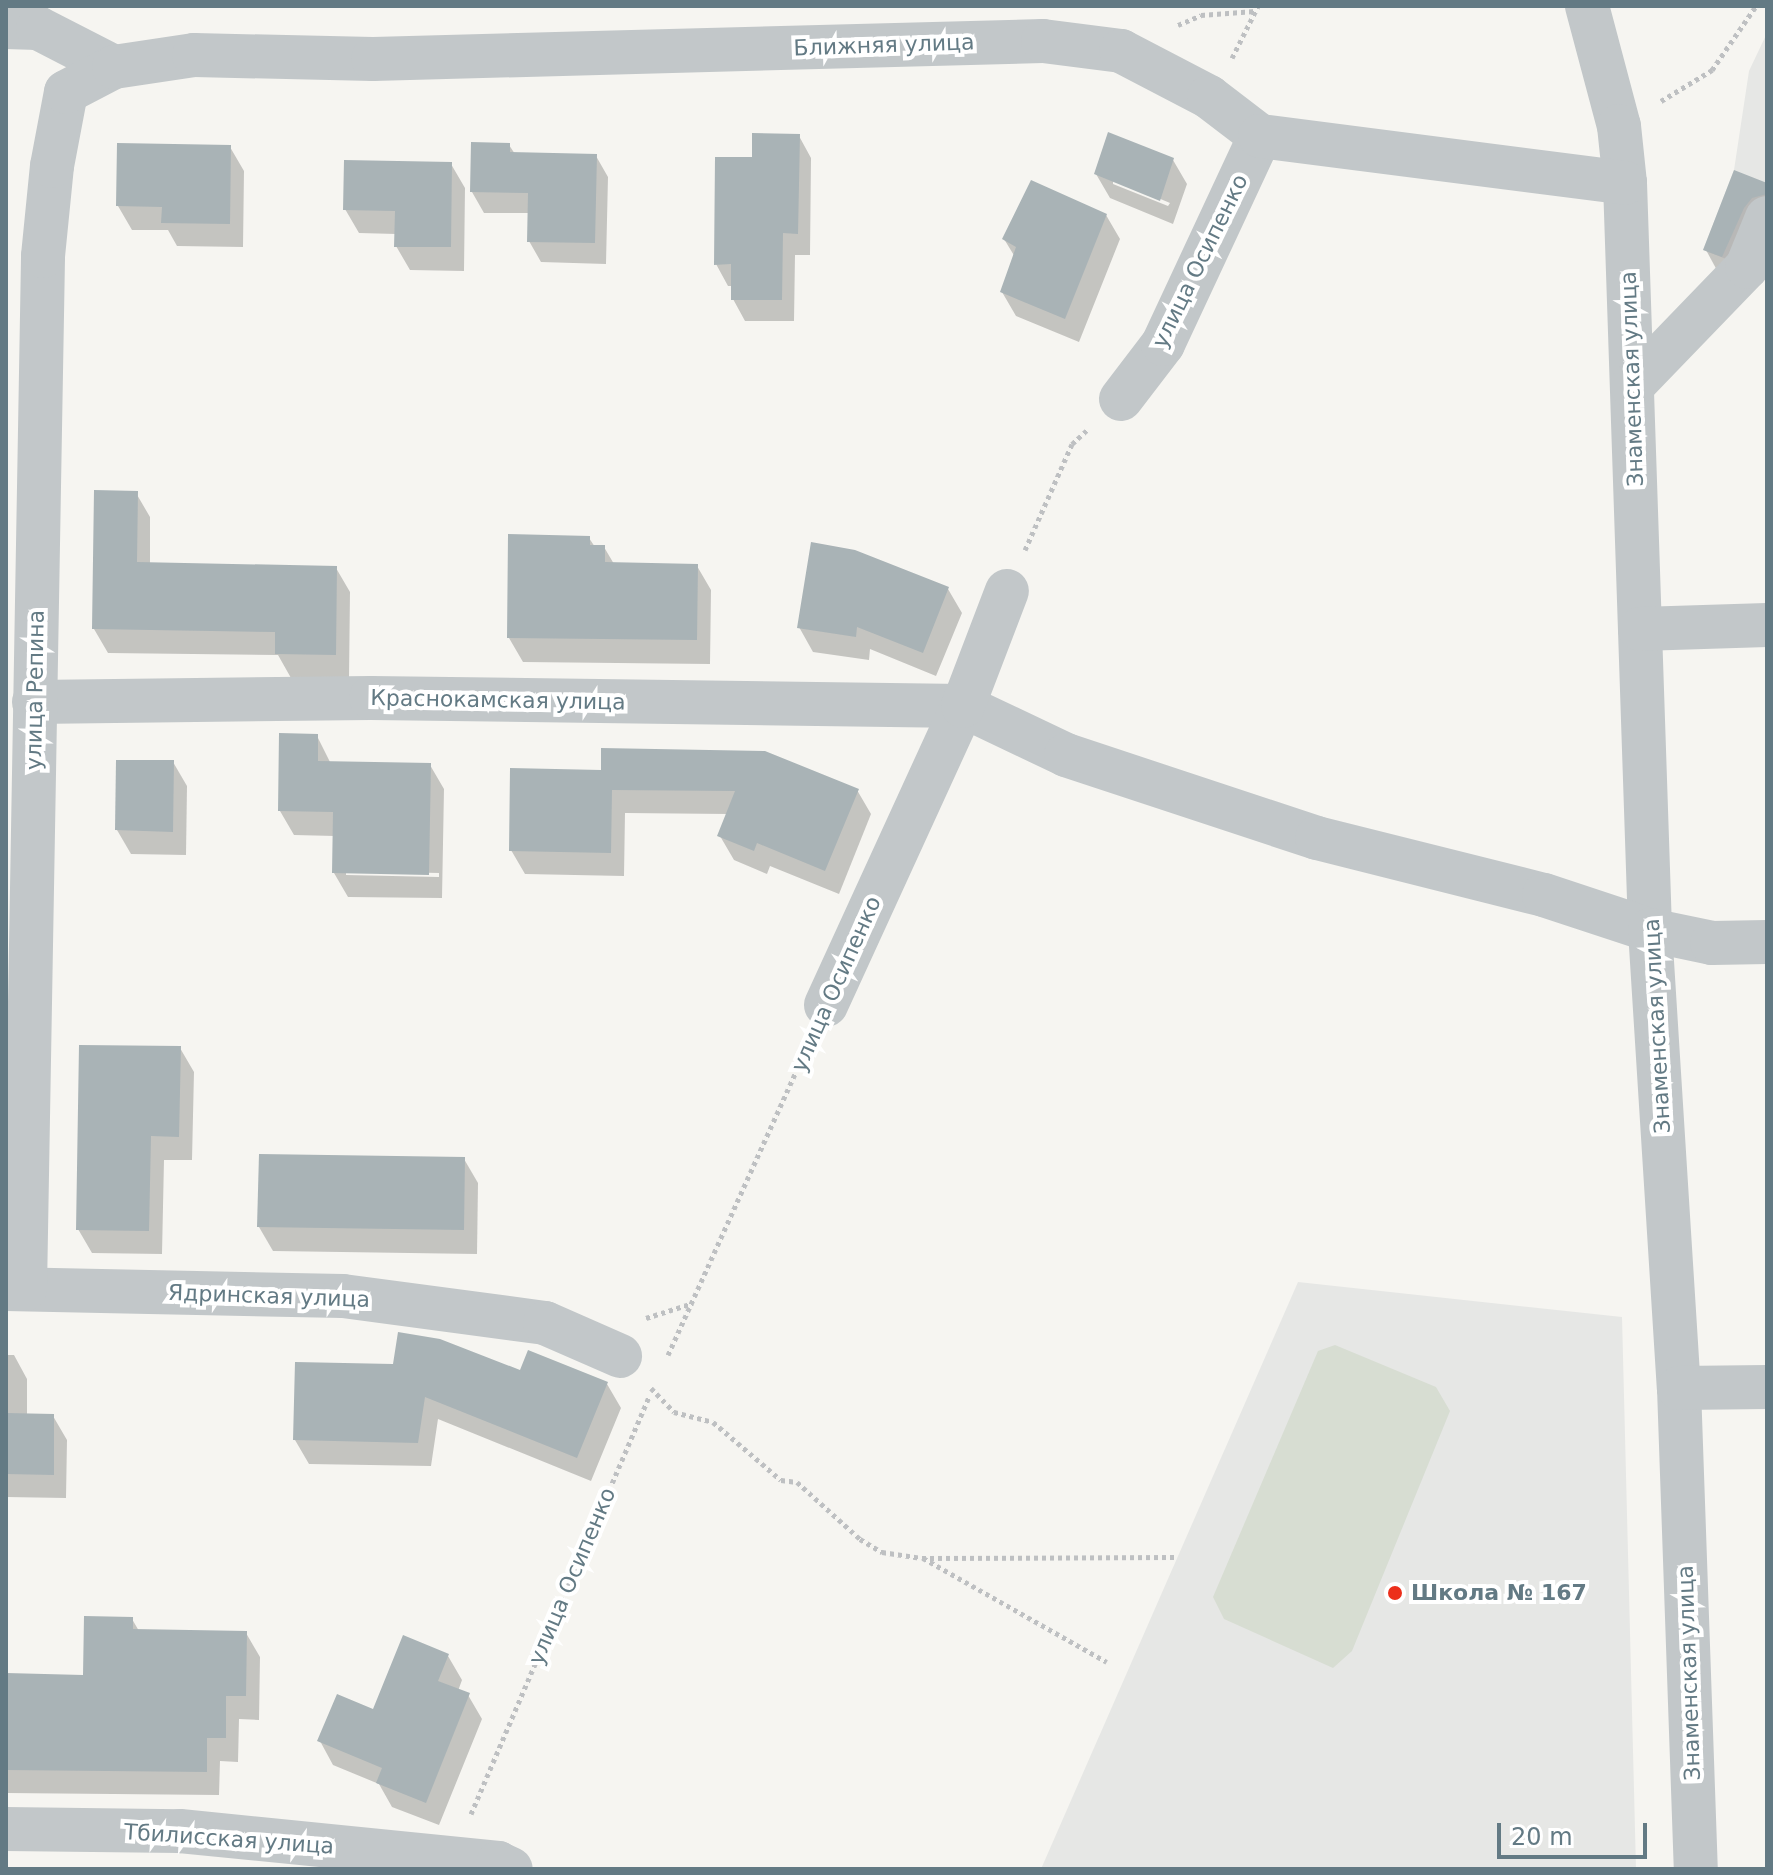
<!DOCTYPE html>
<html>
<head>
<meta charset="utf-8">
<style>
	body { margin:0 }
	#map { position:relative; width:1773px; height:1875px; overflow:hidden; background:#f6f5f1; font-family:"DejaVu Sans",sans-serif }
	div>[style] { position:absolute }
	[style*='--x'] { left:calc(var(--x)*1px); top:calc(var(--y)*1px); width:calc(var(--w)*1px); rotate:calc(var(--a)*1deg) }
	.built>* { inset:0; background:#e6e7e5 }
	.green>* { inset:0; background:#d7ddd2 }
	.shadow>* { inset:0; background:#0003 }
	.building>* { inset:0; background:#a9b3b6 }
	.path>* { height:5px; margin-top:-2.5px; transform-origin:0; background:repeating-linear-gradient(90deg,#bec0c2 0 4px,transparent 0 8px) }
	.minor>* { height:44px; margin:-22px; padding:0 22px; transform-origin:22px; border-radius:22px; background:#c2c7c9 }
	.dots>* { width:22px; height:22px; translate:-50% -50%; box-sizing:border-box; border:4px solid #fff; border-radius:50% }
	span { translate:-50% -50%; white-space:nowrap; text-align:center; line-height:1.15; -webkit-text-stroke:8px #fff; paint-order:stroke }
	.street-label { font-size:22px; color:#637a84 }
	.poi-label { font-size:22px; color:#637a84; font-weight:700 }
	.left { translate:0 -50%; text-align:left }
	.frame { position:absolute; inset:0; border:8px solid #637a84; pointer-events:none }
	.scale { position:absolute; left:1497px; top:1823px; width:150px; height:36px; box-sizing:border-box; border:4px solid #637a84; border-top:0; padding-left:10px; font-size:24px; line-height:28px; white-space:nowrap; color:#637a84; -webkit-text-stroke:6px #fff; paint-order:stroke }
</style>
</head>
<body>
<div id="map">
	<div class="built">
		<i style="clip-path:polygon(1767px 33px,1767px 275px,1703px 250px,1734px 170px,1749px 71px)"></i>
		<i style="clip-path:polygon(1298px 1282px,1622px 1317px,1636px 1869px,1041px 1869px)"></i>
	</div>
	<div class="green">
		<i style="clip-path:polygon(1335px 1345px,1436px 1387px,1450px 1411px,1352px 1651px,1333px 1668px,1224px 1619px,1213px 1597px,1318px 1351px)"></i>
	</div>
	<div class="shadow">
		<i style="clip-path:polygon(799px 136px,811px 158px,810px 255px,795px 255px,794px 321px,745px 321px,733px 299px,733px 286px,728px 286px,716px 264px,754px 159px)"></i>
		<i style="clip-path:polygon(509px 145px,515px 154px,596px 156px,608px 177px,606px 264px,541px 262px,529px 241px,529px 213px,484px 213px,472px 192px)"></i>
		<i style="clip-path:polygon(230px 147px,244px 171px,243px 247px,177px 246px,168px 230px,132px 230px,118px 206px)"></i>
		<i style="clip-path:polygon(evenodd,1173px 160px,1187px 184px,1173px 224px,1110px 198px,1096px 174px,1173px 160px,1113px 179px,1170px 203px,1168px 206px,1113px 184px,1113px 179px)"></i>
		<i style="clip-path:polygon(451px 164px,465px 188px,464px 271px,410px 270px,396px 246px,396px 234px,359px 233px,345px 209px)"></i>
		<i style="clip-path:polygon(1735px 173px,1767px 185px,1767px 222px,1719px 274px,1706px 250px)"></i>
		<i style="clip-path:polygon(1106px 215px,1120px 239px,1079px 342px,1016px 316px,1002px 292px,1015px 257px,1004px 239px)"></i>
		<i style="clip-path:polygon(136px 493px,150px 517px,150px 564px,336px 568px,350px 592px,349px 679px,291px 678px,278px 655px,108px 653px,94px 629px)"></i>
		<i style="clip-path:polygon(589px 538px,595px 547px,604px 547px,614px 564px,697px 566px,711px 590px,710px 664px,523px 662px,509px 638px)"></i>
		<i style="clip-path:polygon(948px 589px,962px 613px,936px 676px,870px 649px,869px 660px,813px 652px,799px 627px)"></i>
		<i style="clip-path:polygon(evenodd,317px 736px,331px 764px,430px 765px,444px 789px,442px 898px,348px 897px,334px 873px,335px 836px,294px 835px,280px 811px,317px 736px,346px 871px,439px 873px,439px 877px,346px 875px,346px 871px)"></i>
		<i style="clip-path:polygon(173px 762px,187px 786px,186px 855px,131px 854px,117px 830px)"></i>
		<i style="clip-path:polygon(603px 772px,857px 790px,871px 814px,839px 894px,770px 866px,767px 874px,734px 860px,720px 836px,728px 814px,625px 813px,624px 876px,525px 874px,511px 850px)"></i>
		<i style="clip-path:polygon(180px 1048px,194px 1072px,192px 1160px,164px 1160px,162px 1254px,92px 1253px,78px 1229px)"></i>
		<i style="clip-path:polygon(464px 1159px,478px 1183px,477px 1254px,273px 1251px,259px 1227px)"></i>
		<i style="clip-path:polygon(6px 1355px,14px 1355px,27px 1379px,27px 1415px,53px 1416px,67px 1440px,66px 1498px,6px 1497px)"></i>
		<i style="clip-path:polygon(395px 1366px,521px 1373px,607px 1384px,621px 1408px,591px 1481px,438px 1419px,431px 1466px,309px 1464px,295px 1440px)"></i>
		<i style="clip-path:polygon(132px 1619px,139px 1631px,246px 1633px,260px 1657px,259px 1720px,239px 1719px,238px 1762px,220px 1761px,219px 1795px,6px 1793px,6px 1675px,85px 1677px)"></i>
		<i style="clip-path:polygon(448px 1656px,462px 1680px,458px 1691px,468px 1695px,482px 1719px,439px 1825px,392px 1807px,379px 1784px,333px 1765px,320px 1741px,375px 1711px)"></i>
	</div>
	<div class="building">
		<i style="clip-path:polygon(1108px 132px,1174px 158px,1160px 201px,1094px 174px)"></i>
		<i style="clip-path:polygon(752px 133px,800px 134px,798px 234px,783px 233px,782px 300px,731px 300px,731px 264px,714px 265px,715px 157px,752px 157px)"></i>
		<i style="clip-path:polygon(471px 142px,510px 143px,510px 152px,597px 154px,595px 243px,527px 242px,528px 193px,470px 192px)"></i>
		<i style="clip-path:polygon(117px 143px,231px 145px,230px 224px,161px 223px,162px 207px,116px 206px)"></i>
		<i style="clip-path:polygon(344px 160px,452px 162px,451px 247px,394px 247px,395px 211px,343px 210px)"></i>
		<i style="clip-path:polygon(1734px 170px,1767px 183px,1767px 194px,1752px 198px,1744px 208px,1722px 257px,1703px 250px)"></i>
		<i style="clip-path:polygon(1031px 180px,1107px 214px,1065px 319px,1000px 292px,1016px 247px,1002px 239px)"></i>
		<i style="clip-path:polygon(94px 490px,138px 491px,137px 562px,337px 566px,336px 655px,275px 654px,275px 632px,92px 629px)"></i>
		<i style="clip-path:polygon(508px 534px,590px 536px,590px 545px,605px 545px,605px 562px,698px 564px,697px 640px,507px 638px)"></i>
		<i style="clip-path:polygon(811px 542px,855px 550px,949px 587px,923px 653px,857px 627px,856px 637px,797px 628px)"></i>
		<i style="clip-path:polygon(279px 733px,318px 734px,318px 761px,431px 763px,429px 875px,332px 873px,333px 812px,278px 811px)"></i>
		<i style="clip-path:polygon(601px 748px,765px 751px,859px 789px,825px 871px,757px 843px,754px 851px,717px 836px,735px 791px,612px 790px,611px 853px,509px 851px,510px 768px,601px 770px)"></i>
		<i style="clip-path:polygon(116px 760px,174px 760px,173px 832px,115px 830px)"></i>
		<i style="clip-path:polygon(79px 1045px,181px 1046px,179px 1137px,151px 1136px,149px 1231px,76px 1230px)"></i>
		<i style="clip-path:polygon(259px 1154px,465px 1157px,464px 1230px,257px 1227px)"></i>
		<i style="clip-path:polygon(398px 1332px,440px 1339px,520px 1370px,528px 1350px,608px 1382px,577px 1458px,425px 1397px,418px 1443px,293px 1440px,295px 1362px,393px 1364px)"></i>
		<i style="clip-path:polygon(6px 1413px,54px 1414px,54px 1475px,6px 1474px)"></i>
		<i style="clip-path:polygon(84px 1616px,133px 1617px,133px 1629px,247px 1631px,246px 1696px,226px 1696px,226px 1738px,207px 1738px,207px 1772px,6px 1770px,6px 1673px,83px 1675px)"></i>
		<i style="clip-path:polygon(403px 1635px,449px 1654px,438px 1681px,470px 1693px,426px 1803px,376px 1783px,382px 1768px,317px 1741px,337px 1694px,373px 1709px)"></i>
	</div>
	<div class="path">
		<i style="--x:1178;--y:25;--w:25;--a:-23"></i>
		<i style="--x:1201;--y:15;--w:54;--a:-4.2"></i>
		<i style="--x:1232;--y:58;--w:58;--a:-63.4"></i>
		<i style="--x:1661;--y:101;--w:60;--a:-31.3"></i>
		<i style="--x:1712;--y:70;--w:78;--a:-55.5"></i>
		<i style="--x:1025;--y:550;--w:116;--a:-66.1"></i>
		<i style="--x:1072;--y:444;--w:22;--a:-43"></i>
		<i style="--x:646;--y:1318;--w:49;--a:-17.7"></i>
		<i style="--x:668;--y:1355;--w:338;--a:-65.7"></i>
		<i style="--x:651;--y:1388;--w:33;--a:46"></i>
		<i style="--x:674;--y:1412;--w:40;--a:14.4"></i>
		<i style="--x:713;--y:1422;--w:89;--a:40.5"></i>
		<i style="--x:781;--y:1480;--w:16;--a:7"></i>
		<i style="--x:797;--y:1482;--w:85;--a:42.1"></i>
		<i style="--x:860;--y:1539;--w:26;--a:31"></i>
		<i style="--x:882;--y:1552;--w:40;--a:8.5"></i>
		<i style="--x:922;--y:1558;--w:252;--a:-0.2"></i>
		<i style="--x:923;--y:1558;--w:211;--a:29.5"></i>
		<i style="--x:471;--y:1814;--w:454;--a:-66.9"></i>
	</div>
	<div class="minor">
		<i style="--x:1587;--y:6;--w:124;--a:75.1"></i>
		<i style="--x:1619;--y:126;--w:57;--a:84"></i>
		<i style="--x:1625;--y:183;--w:747;--a:88.08"></i>
		<i style="--x:1650;--y:930;--w:459;--a:86.4"></i>
		<i style="--x:1679;--y:1388;--w:481;--a:88"></i>
		<i style="--x:6;--y:27;--w:32;--a:2"></i>
		<i style="--x:38;--y:28;--w:85;--a:27.2"></i>
		<i style="--x:1632;--y:386;--w:165;--a:-46"></i>
		<i style="--x:1747;--y:267;--w:53;--a:-67.8"></i>
		<i style="--x:1121;--y:399;--w:69;--a:-52.6"></i>
		<i style="--x:1163;--y:344;--w:230;--a:-65"></i>
		<i style="--x:1640;--y:629;--w:127;--a:-1.8"></i>
		<i style="--x:34;--y:702;--w:337;--a:-0.7"></i>
		<i style="--x:371;--y:698;--w:592;--a:0.77"></i>
		<i style="--x:963;--y:706;--w:114;--a:25.4"></i>
		<i style="--x:1066;--y:755;--w:264;--a:18.3"></i>
		<i style="--x:1317;--y:838;--w:234;--a:14.1"></i>
		<i style="--x:1544;--y:895;--w:112;--a:18.3"></i>
		<i style="--x:1650;--y:930;--w:63;--a:11.8"></i>
		<i style="--x:1712;--y:943;--w:55;--a:-1"></i>
		<i style="--x:826;--y:1005;--w:329;--a:-65.4"></i>
		<i style="--x:963;--y:706;--w:123;--a:-69.1"></i>
		<i style="--x:6;--y:1289;--w:337;--a:1.2"></i>
		<i style="--x:343;--y:1296;--w:204;--a:7.6"></i>
		<i style="--x:545;--y:1323;--w:82;--a:23.7"></i>
		<i style="--x:25;--y:1289;--w:1033;--a:-89"></i>
		<i style="--x:43;--y:256;--w:90;--a:-84.3"></i>
		<i style="--x:52;--y:166;--w:75;--a:-79.3"></i>
		<i style="--x:66;--y:92;--w:54;--a:-27.5"></i>
		<i style="--x:114;--y:67;--w:81;--a:-8.5"></i>
		<i style="--x:194;--y:55;--w:179;--a:1.3"></i>
		<i style="--x:373;--y:59;--w:670;--a:-1.54"></i>
		<i style="--x:1043;--y:41;--w:79;--a:7.3"></i>
		<i style="--x:1121;--y:51;--w:99;--a:27.6"></i>
		<i style="--x:1209;--y:97;--w:64;--a:37.4"></i>
		<i style="--x:1260;--y:136;--w:368;--a:7.3"></i>
		<i style="--x:1679;--y:1388;--w:88;--a:-0.7"></i>
		<i style="--x:6;--y:1829;--w:174;--a:0.7"></i>
		<i style="--x:180;--y:1831;--w:320;--a:5.7"></i>
		<i style="--x:498;--y:1863;--w:14;--a:25"></i>
	</div>
	<div class="dots">
		<i style="left:1395px;top:1593px;background:#ec2f1b"></i>
	</div>
	<div class="street-label">
		<span style="left:884px;top:45px;rotate:-2deg">Ближняя улица</span>
		<span style="left:1200px;top:261px;rotate:-64deg">улица Осипенко</span>
		<span style="left:1632px;top:379px;rotate:-92deg">Знаменская улица</span>
		<span style="left:35px;top:690px;rotate:-89deg">улица Репина</span>
		<span style="left:498px;top:700px;rotate:1deg">Краснокамская улица</span>
		<span style="left:836px;top:984px;rotate:-66deg">улица Осипенко</span>
		<span style="left:1657px;top:1026px;rotate:-93deg">Знаменская улица</span>
		<span style="left:269px;top:1296px;rotate:2deg">Ядринская улица</span>
		<span style="left:572px;top:1576px;rotate:-67deg">улица Осипенко</span>
		<span style="left:1689px;top:1673px;rotate:-92deg">Знаменская улица</span>
		<span style="left:229px;top:1839px;rotate:4deg">Тбилисская улица</span>
	</div>
	<div class="poi-label">
		<span class="left" style="left:1411px;top:1593px">Школа № 167</span>
	</div>
	<div class="frame"></div>
	<div class="scale">20 m</div>
</div>
</body>
</html>
